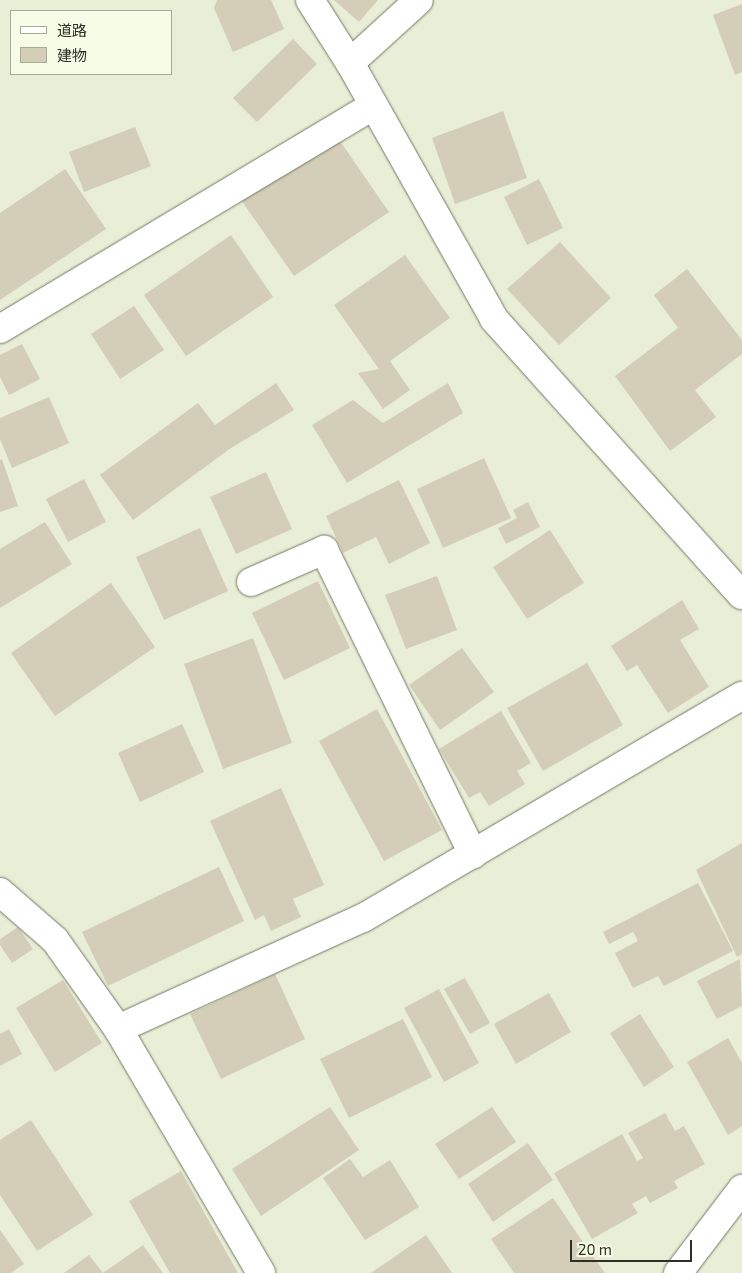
<!DOCTYPE html>
<html>
<head>
<meta charset="utf-8">
<style>
	body { margin:0 }
	#map { position:relative; width:742px; height:1273px; overflow:hidden; background:#e9eed7; font-family:"Exo 2","Noto Sans JP",sans-serif }
	div>[style] { position:absolute }
	[style*='--x'] { left:calc(var(--x)*1px); top:calc(var(--y)*1px); width:calc(var(--w)*1px); rotate:calc(var(--a)*1deg) }
	.building>* { inset:0; background:#d4ceb8 }
	.roads { filter:drop-shadow(0 0 1px #747964) drop-shadow(0 0 1px #747964) }
	.minor>* { height:28px; margin:-14px; padding:0 14px; transform-origin:14px; border-radius:14px; background:#fff }
	span { translate:-50% -50%; white-space:nowrap; text-align:center; line-height:1.15; -webkit-text-stroke:4px #f6fce5; paint-order:stroke }
	.legend { position:absolute; left:10px; top:10px; width:162px; height:65px; box-sizing:border-box; background:#f6fce5; border:1px solid #a6aa99; margin:0; padding:6px 9px; list-style:none; font-size:15px; color:#2e3027 }
	.legend li { display:flex; align-items:center; gap:10px; height:25px }
	.legend b { width:25px; border:1px solid #a6aa99 }
	.scale { position:absolute; left:570px; top:1240px; width:122px; height:22px; box-sizing:border-box; border:2px solid #2e3027; border-top:0; padding-left:6px; font-size:15px; line-height:18px; white-space:nowrap; color:#2e3027; -webkit-text-stroke:4px #f6fce5; paint-order:stroke }
</style>
</head>
<body>
<div id="map">
	<div class="building">
		<i style="clip-path:polygon(217px 0,271px 0,284px 29px,233px 52px,214px 8px)"></i>
		<i style="clip-path:polygon(334px 0,378px 0,359px 22px)"></i>
		<i style="clip-path:polygon(742px 4px,742px 72px,735px 75px,713px 15px)"></i>
		<i style="clip-path:polygon(293px 39px,317px 64px,257px 122px,233px 98px)"></i>
		<i style="clip-path:polygon(503px 111px,527px 178px,455px 204px,432px 138px)"></i>
		<i style="clip-path:polygon(135px 127px,151px 166px,84px 192px,69px 152px)"></i>
		<i style="clip-path:polygon(333px 131px,389px 212px,294px 276px,239px 197px)"></i>
		<i style="clip-path:polygon(65px 169px,106px 229px,0 300px,0 213px)"></i>
		<i style="clip-path:polygon(539px 179px,563px 228px,527px 245px,504px 197px)"></i>
		<i style="clip-path:polygon(231px 235px,273px 297px,186px 356px,144px 295px)"></i>
		<i style="clip-path:polygon(560px 242px,611px 298px,559px 345px,507px 289px)"></i>
		<i style="clip-path:polygon(405px 255px,450px 318px,390px 361px,410px 390px,383px 409px,358px 373px,379px 369px,334px 305px)"></i>
		<i style="clip-path:polygon(687px 269px,742px 340px,742px 354px,695px 390px,716px 417px,670px 451px,615px 376px,678px 328px,654px 295px)"></i>
		<i style="clip-path:polygon(134px 306px,164px 350px,120px 379px,91px 334px)"></i>
		<i style="clip-path:polygon(22px 344px,40px 379px,9px 395px,0 377px,0 355px)"></i>
		<i style="clip-path:polygon(276px 383px,294px 410px,231px 448px,133px 520px,100px 475px,198px 403px,215px 425px)"></i>
		<i style="clip-path:polygon(448px 383px,463px 413px,347px 483px,312px 425px,353px 400px,383px 423px)"></i>
		<i style="clip-path:polygon(49px 397px,69px 443px,12px 468px,0 439px,0 418px)"></i>
		<i style="clip-path:polygon(484px 458px,511px 518px,443px 548px,417px 489px)"></i>
		<i style="clip-path:polygon(2px 459px,18px 506px,0 512px,0 460px)"></i>
		<i style="clip-path:polygon(266px 472px,292px 529px,236px 554px,210px 497px)"></i>
		<i style="clip-path:polygon(84px 479px,106px 522px,68px 542px,46px 499px)"></i>
		<i style="clip-path:polygon(399px 480px,430px 543px,389px 564px,376px 537px,343px 553px,326px 516px)"></i>
		<i style="clip-path:polygon(528px 502px,540px 527px,506px 544px,498px 528px,517px 518px,513px 510px)"></i>
		<i style="clip-path:polygon(45px 522px,72px 564px,0 608px,0 549px)"></i>
		<i style="clip-path:polygon(200px 528px,228px 591px,164px 620px,136px 557px)"></i>
		<i style="clip-path:polygon(550px 530px,584px 583px,527px 619px,493px 567px)"></i>
		<i style="clip-path:polygon(437px 576px,457px 630px,406px 649px,385px 595px)"></i>
		<i style="clip-path:polygon(318px 581px,350px 648px,284px 680px,252px 613px)"></i>
		<i style="clip-path:polygon(111px 583px,155px 647px,55px 716px,11px 653px)"></i>
		<i style="clip-path:polygon(682px 600px,699px 629px,680px 640px,709px 687px,668px 713px,637px 665px,627px 671px,611px 646px)"></i>
		<i style="clip-path:polygon(253px 638px,292px 743px,223px 769px,184px 664px)"></i>
		<i style="clip-path:polygon(462px 648px,494px 692px,440px 730px,409px 685px)"></i>
		<i style="clip-path:polygon(587px 663px,623px 725px,543px 771px,507px 708px)"></i>
		<i style="clip-path:polygon(377px 709px,442px 830px,384px 861px,319px 741px)"></i>
		<i style="clip-path:polygon(501px 711px,531px 763px,517px 771px,525px 784px,489px 806px,480px 792px,469px 798px,439px 749px)"></i>
		<i style="clip-path:polygon(182px 724px,204px 772px,140px 802px,118px 753px)"></i>
		<i style="clip-path:polygon(281px 788px,324px 885px,293px 899px,301px 917px,271px 931px,264px 915px,255px 920px,210px 821px)"></i>
		<i style="clip-path:polygon(742px 843px,742px 954px,737px 957px,696px 870px)"></i>
		<i style="clip-path:polygon(219px 867px,244px 921px,108px 986px,82px 932px)"></i>
		<i style="clip-path:polygon(698px 883px,733px 951px,664px 986px,658px 976px,633px 988px,615px 953px,638px 941px,633px 932px,609px 944px,603px 932px)"></i>
		<i style="clip-path:polygon(18px 927px,33px 949px,12px 963px,0 945px,0 939px)"></i>
		<i style="clip-path:polygon(740px 959px,742px 1006px,717px 1019px,697px 981px)"></i>
		<i style="clip-path:polygon(275px 974px,305px 1039px,221px 1079px,190px 1014px)"></i>
		<i style="clip-path:polygon(465px 978px,490px 1023px,470px 1034px,444px 989px)"></i>
		<i style="clip-path:polygon(63px 980px,102px 1043px,55px 1072px,16px 1008px)"></i>
		<i style="clip-path:polygon(439px 989px,479px 1063px,444px 1082px,404px 1008px)"></i>
		<i style="clip-path:polygon(549px 993px,571px 1032px,516px 1064px,494px 1024px)"></i>
		<i style="clip-path:polygon(640px 1014px,674px 1067px,644px 1087px,610px 1033px)"></i>
		<i style="clip-path:polygon(403px 1019px,432px 1077px,349px 1118px,320px 1059px)"></i>
		<i style="clip-path:polygon(9px 1029px,22px 1054px,0 1066px,0 1034px)"></i>
		<i style="clip-path:polygon(728px 1038px,742px 1063px,742px 1126px,728px 1135px,687px 1062px)"></i>
		<i style="clip-path:polygon(330px 1107px,359px 1150px,261px 1216px,232px 1169px)"></i>
		<i style="clip-path:polygon(492px 1107px,516px 1142px,459px 1179px,435px 1144px)"></i>
		<i style="clip-path:polygon(665px 1113px,675px 1131px,684px 1126px,705px 1164px,674px 1181px,678px 1188px,650px 1203px,646px 1196px,632px 1204px,638px 1213px,592px 1239px,554px 1173px,622px 1134px,637px 1161px,643px 1158px,628px 1133px)"></i>
		<i style="clip-path:polygon(31px 1120px,93px 1215px,37px 1251px,0 1195px,0 1140px)"></i>
		<i style="clip-path:polygon(528px 1143px,553px 1180px,493px 1222px,468px 1184px)"></i>
		<i style="clip-path:polygon(350px 1159px,363px 1177px,390px 1160px,419px 1207px,365px 1240px,323px 1178px)"></i>
		<i style="clip-path:polygon(181px 1171px,238px 1273px,170px 1273px,129px 1201px)"></i>
		<i style="clip-path:polygon(553px 1198px,589px 1251px,605px 1273px,514px 1273px,491px 1239px)"></i>
		<i style="clip-path:polygon(0 1230px,24px 1264px,11px 1273px,0 1273px)"></i>
		<i style="clip-path:polygon(426px 1235px,452px 1273px,371px 1273px)"></i>
		<i style="clip-path:polygon(143px 1245px,163px 1273px,103px 1273px)"></i>
		<i style="clip-path:polygon(89px 1255px,103px 1273px,64px 1273px)"></i>
	</div>
	<div class="roads">
		<div class="minor">
			<i style="--x:310;--y:0;--w:75;--a:57.6"></i>
			<i style="--x:350;--y:63;--w:294;--a:60.6"></i>
			<i style="--x:494;--y:319;--w:371;--a:48.1"></i>
			<i style="--x:350;--y:63;--w:93;--a:-42.4"></i>
			<i style="--x:0;--y:329;--w:434;--a:-30.9"></i>
			<i style="--x:251;--y:582;--w:80;--a:-23.7"></i>
			<i style="--x:324;--y:550;--w:339;--a:63.9"></i>
			<i style="--x:0;--y:892;--w:73;--a:41.1"></i>
			<i style="--x:55;--y:940;--w:109;--a:54.7"></i>
			<i style="--x:118;--y:1029;--w:283;--a:59.6"></i>
			<i style="--x:118;--y:1029;--w:269;--a:-24.4"></i>
			<i style="--x:363;--y:918;--w:439;--a:-30.4"></i>
			<i style="--x:678;--y:1273;--w:106;--a:-52.7"></i>
		</div>
	</div>
	<ul class="legend">
	<li><b style="height:6px;background:#fff"></b>道路</li>
	<li><b style="height:14px;background:#d4ceb8"></b>建物</li>
	</ul>
	<div class="scale">20 m</div>
</div>
</body>
</html>
